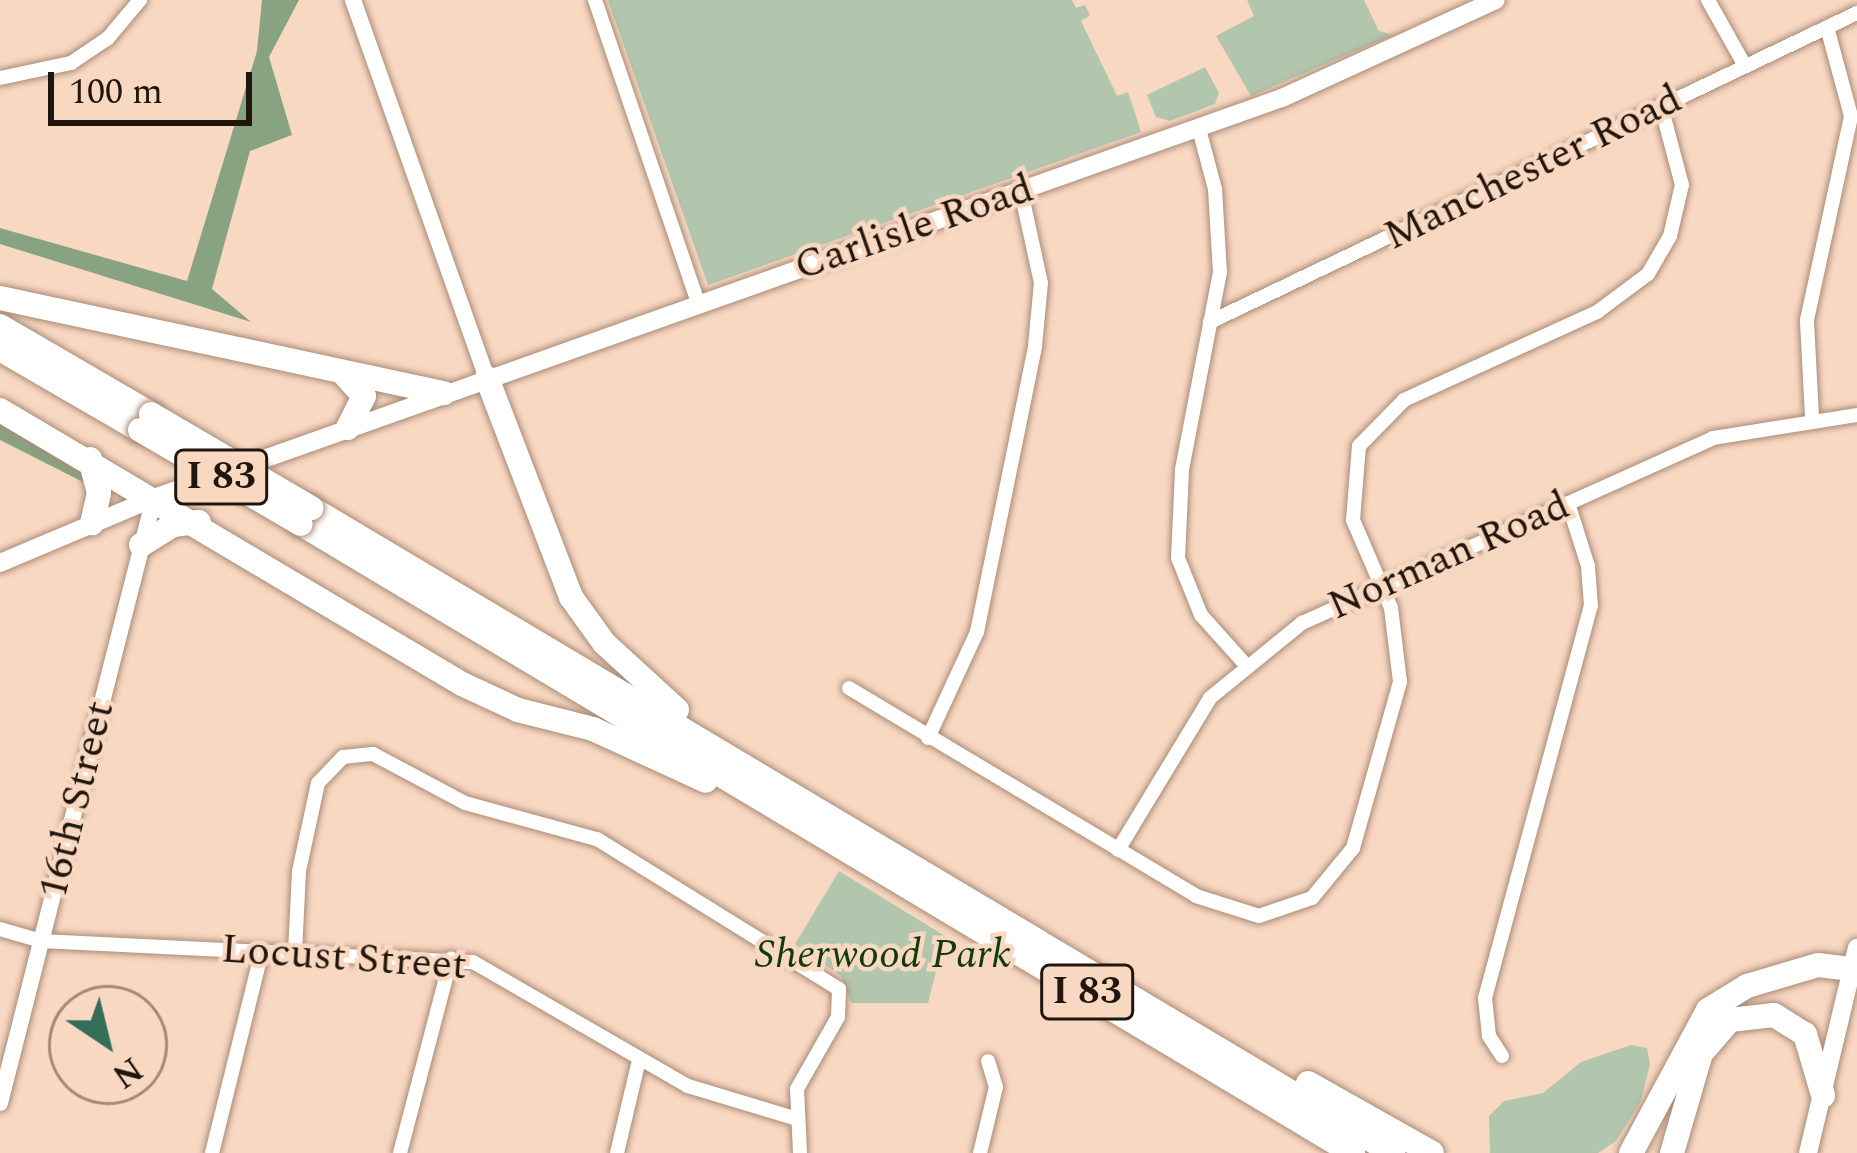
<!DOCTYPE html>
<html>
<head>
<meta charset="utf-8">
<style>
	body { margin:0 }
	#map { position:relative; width:1857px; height:1153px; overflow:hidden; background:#f9d8c2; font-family:Spectral,serif }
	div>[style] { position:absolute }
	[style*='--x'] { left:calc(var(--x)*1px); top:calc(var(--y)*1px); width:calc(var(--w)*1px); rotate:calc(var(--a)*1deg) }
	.green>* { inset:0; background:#b2c6ae }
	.forest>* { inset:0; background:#87a382 }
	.roads { filter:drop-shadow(0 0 3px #aa8c77) drop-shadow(0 0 3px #aa8c77) }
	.minor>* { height:14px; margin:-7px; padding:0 7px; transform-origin:7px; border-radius:7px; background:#fff }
	.tertiary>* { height:16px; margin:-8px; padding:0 8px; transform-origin:8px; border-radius:8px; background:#fff }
	.secondary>* { height:18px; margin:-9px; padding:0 9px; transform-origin:9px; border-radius:9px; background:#fff }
	.motorway>* { height:24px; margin:-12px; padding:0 12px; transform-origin:12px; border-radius:12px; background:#fff }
	.bridges { filter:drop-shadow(0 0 3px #aa8c77) drop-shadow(0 0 3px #aa8c77) }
	.motorway-bridge>* { height:24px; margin:-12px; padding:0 12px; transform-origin:12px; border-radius:12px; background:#fff }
	span { translate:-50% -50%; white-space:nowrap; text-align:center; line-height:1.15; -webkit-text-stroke:9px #f9d8c2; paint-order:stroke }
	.shield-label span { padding:3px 9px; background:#f9d8c2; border:3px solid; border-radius:9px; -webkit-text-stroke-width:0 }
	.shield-label { font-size:39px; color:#21160e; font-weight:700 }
	.street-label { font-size:42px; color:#21160e }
	.park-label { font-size:42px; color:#113b0c; font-style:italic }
	.north { position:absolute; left:48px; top:985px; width:120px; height:120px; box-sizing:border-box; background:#f9d8c2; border:3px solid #a38a7a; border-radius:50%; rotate:145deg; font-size:33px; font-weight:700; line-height:48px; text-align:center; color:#21160e }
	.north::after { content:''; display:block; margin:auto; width:42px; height:54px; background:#346e57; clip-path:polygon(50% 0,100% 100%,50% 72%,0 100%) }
	.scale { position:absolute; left:48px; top:72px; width:204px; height:54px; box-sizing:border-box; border:6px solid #21160e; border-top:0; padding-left:15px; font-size:36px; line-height:42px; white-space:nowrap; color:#21160e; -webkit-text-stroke:9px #f9d8c2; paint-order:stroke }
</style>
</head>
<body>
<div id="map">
	<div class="green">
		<i style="clip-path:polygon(608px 0,1072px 0,1076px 8px,1085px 5px,1090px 15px,1081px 21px,1117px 96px,1128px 92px,1141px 132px,708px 285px)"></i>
		<i style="clip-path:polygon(1247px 0,1364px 0,1379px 31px,1393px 35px,1251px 96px,1216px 36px,1254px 16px)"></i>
		<i style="clip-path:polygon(1205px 67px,1219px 93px,1215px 104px,1170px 121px,1156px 117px,1147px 95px)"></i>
		<i style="clip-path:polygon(839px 871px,945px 936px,928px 1003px,851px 1003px,841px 976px,795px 944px)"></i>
		<i style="clip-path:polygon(1631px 1045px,1647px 1048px,1650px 1064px,1641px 1101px,1616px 1141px,1598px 1153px,1490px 1153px,1489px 1116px,1504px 1101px,1543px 1093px,1581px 1062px)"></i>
	</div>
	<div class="forest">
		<i style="clip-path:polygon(262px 0,299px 0,269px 57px,292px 135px,250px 151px,212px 289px,251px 322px,0 244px,0 228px,187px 281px,257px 51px)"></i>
		<i style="clip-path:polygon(0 418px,84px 473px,93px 487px,0 440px)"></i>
	</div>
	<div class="roads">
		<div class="minor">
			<i style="--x:595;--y:0;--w:322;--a:71.2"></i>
			<i style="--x:1708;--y:0;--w:76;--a:60.7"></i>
			<i style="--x:0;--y:78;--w:73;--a:-11.9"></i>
			<i style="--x:71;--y:63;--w:45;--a:-34"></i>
			<i style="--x:108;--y:38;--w:50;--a:-49.9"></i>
			<i style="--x:1199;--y:129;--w:62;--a:75.1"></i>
			<i style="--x:1215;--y:189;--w:83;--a:86.6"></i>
			<i style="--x:1220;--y:272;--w:202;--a:100.9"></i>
			<i style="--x:1182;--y:470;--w:88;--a:92.6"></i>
			<i style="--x:1178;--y:558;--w:61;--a:68"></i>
			<i style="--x:1201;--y:615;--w:64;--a:48.1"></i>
			<i style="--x:1210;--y:322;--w:717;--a:-25.53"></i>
			<i style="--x:1812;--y:417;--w:97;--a:-93"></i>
			<i style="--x:1807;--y:320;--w:209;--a:-77.8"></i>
			<i style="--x:1851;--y:116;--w:92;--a:-105.1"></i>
			<i style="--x:849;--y:688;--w:405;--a:30.9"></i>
			<i style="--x:1196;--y:896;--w:66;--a:17.6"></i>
			<i style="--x:1259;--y:916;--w:56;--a:-18.8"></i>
			<i style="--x:1312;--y:898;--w:65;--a:-50.6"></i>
			<i style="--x:1353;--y:848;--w:173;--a:-74.2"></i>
			<i style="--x:1400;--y:682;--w:75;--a:-96.9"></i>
			<i style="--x:1391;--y:608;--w:96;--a:-113.4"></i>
			<i style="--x:1353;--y:520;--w:74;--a:-85.4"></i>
			<i style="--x:1359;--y:446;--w:64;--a:-45.6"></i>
			<i style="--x:1404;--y:400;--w:212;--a:-24.5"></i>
			<i style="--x:1597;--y:312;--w:64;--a:-36.7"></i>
			<i style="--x:1648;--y:274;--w:44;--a:-59.9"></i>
			<i style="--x:1670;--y:236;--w:52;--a:-76.8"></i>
			<i style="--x:1682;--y:185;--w:82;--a:-104.9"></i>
			<i style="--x:928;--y:738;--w:117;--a:-65.2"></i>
			<i style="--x:977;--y:632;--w:292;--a:-78.5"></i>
			<i style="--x:1035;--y:346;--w:63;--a:-84.6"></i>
			<i style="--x:1041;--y:283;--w:94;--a:-102.3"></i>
			<i style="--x:1118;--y:850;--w:178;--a:-58.8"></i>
			<i style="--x:1210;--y:698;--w:119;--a:-39.2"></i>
			<i style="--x:1302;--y:623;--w:451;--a:-24.2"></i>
			<i style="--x:1713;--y:438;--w:146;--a:-9.1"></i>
			<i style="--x:0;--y:929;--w:43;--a:16.3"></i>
			<i style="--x:41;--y:941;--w:433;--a:2.8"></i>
			<i style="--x:473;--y:962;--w:248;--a:30"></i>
			<i style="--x:688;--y:1086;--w:114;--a:16.8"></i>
			<i style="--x:295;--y:953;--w:82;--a:-87.2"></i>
			<i style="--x:299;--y:871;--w:90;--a:-77.8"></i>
			<i style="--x:318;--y:783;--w:36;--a:-46"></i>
			<i style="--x:343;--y:757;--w:30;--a:-6"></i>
			<i style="--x:373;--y:754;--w:104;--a:28"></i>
			<i style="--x:465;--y:803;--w:137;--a:15.3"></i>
			<i style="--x:597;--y:839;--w:285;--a:31.8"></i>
			<i style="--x:839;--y:989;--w:28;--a:92"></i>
			<i style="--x:838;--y:1017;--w:83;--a:119.7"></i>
			<i style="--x:797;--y:1089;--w:64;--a:87.3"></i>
			<i style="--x:1502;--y:1056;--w:24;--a:-123"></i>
			<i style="--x:1489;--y:1036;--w:38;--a:-96"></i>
			<i style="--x:1485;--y:998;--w:406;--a:-74.9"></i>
			<i style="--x:1591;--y:606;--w:40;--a:-94.3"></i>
			<i style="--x:1588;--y:566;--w:66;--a:-107.6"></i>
			<i style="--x:212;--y:1153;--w:208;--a:-76.1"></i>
			<i style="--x:400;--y:1153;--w:201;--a:-75.3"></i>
			<i style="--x:617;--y:1153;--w:96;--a:-76.7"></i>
			<i style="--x:980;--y:1153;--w:68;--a:-76.4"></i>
			<i style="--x:996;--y:1087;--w:27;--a:-107"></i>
		</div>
		<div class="tertiary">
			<i style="--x:353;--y:0;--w:401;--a:70.5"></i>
			<i style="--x:0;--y:1103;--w:624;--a:-75.72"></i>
		</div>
		<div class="secondary">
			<i style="--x:0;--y:563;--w:167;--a:-22.9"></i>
			<i style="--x:154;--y:498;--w:1197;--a:-19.53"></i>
			<i style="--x:1282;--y:98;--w:235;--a:-24.6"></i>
			<i style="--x:1808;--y:1153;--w:211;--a:-76.6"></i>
		</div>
		<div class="motorway">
			<i style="--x:0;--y:298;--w:454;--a:12.1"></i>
			<i style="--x:0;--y:326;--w:175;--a:30.2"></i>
			<i style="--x:0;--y:349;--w:162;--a:30.1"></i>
			<i style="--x:343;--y:373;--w:31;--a:48"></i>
			<i style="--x:364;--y:396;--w:36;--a:117"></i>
			<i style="--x:487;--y:378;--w:235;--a:69"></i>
			<i style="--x:571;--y:597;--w:57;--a:54.3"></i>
			<i style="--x:604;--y:643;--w:99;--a:42.5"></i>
			<i style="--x:0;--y:410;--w:537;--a:30.67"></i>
			<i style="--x:462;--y:684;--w:62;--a:24.9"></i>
			<i style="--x:518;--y:710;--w:77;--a:14.2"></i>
			<i style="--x:593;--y:729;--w:124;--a:24.7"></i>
			<i style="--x:90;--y:459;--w:35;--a:75"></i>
			<i style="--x:99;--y:493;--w:31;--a:103"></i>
			<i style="--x:311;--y:508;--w:1260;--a:30.8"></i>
			<i style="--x:301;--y:524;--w:1226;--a:30.88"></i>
			<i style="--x:141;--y:545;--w:38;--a:-32"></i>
			<i style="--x:173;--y:525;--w:26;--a:-7"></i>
			<i style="--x:1703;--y:1051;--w:41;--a:-48.9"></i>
			<i style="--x:1730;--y:1020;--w:44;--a:-6.5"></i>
			<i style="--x:1774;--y:1015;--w:36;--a:32"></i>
			<i style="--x:1805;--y:1034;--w:64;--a:73.6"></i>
			<i style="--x:1308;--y:1083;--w:142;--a:29.4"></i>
			<i style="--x:1631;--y:1153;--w:162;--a:-61.7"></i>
			<i style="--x:1708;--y:1010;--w:46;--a:-31.6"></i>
			<i style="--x:1747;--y:986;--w:74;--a:-16.5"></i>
			<i style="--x:1818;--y:965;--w:34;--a:7"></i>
			<i style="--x:1672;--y:1153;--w:129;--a:-73.8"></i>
		</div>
	</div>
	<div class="bridges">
		<div class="motorway-bridge">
			<i style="--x:151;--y:414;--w:186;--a:30.4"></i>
			<i style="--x:140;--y:430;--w:186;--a:30.3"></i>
		</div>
	</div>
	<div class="shield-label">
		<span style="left:221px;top:477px">I 83</span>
		<span style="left:1087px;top:992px">I 83</span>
	</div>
	<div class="street-label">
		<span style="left:1533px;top:168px;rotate:-26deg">Manchester Road</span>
		<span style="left:914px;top:228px;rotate:-19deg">Carlisle Road</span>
		<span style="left:1449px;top:556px;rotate:-24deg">Norman Road</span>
		<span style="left:77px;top:800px;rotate:-76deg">16th Street</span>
		<span style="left:344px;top:958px;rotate:4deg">Locust Street</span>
	</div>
	<div class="park-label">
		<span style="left:883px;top:955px">Sherwood Park</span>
	</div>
	<div class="north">N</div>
	<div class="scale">100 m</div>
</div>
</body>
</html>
